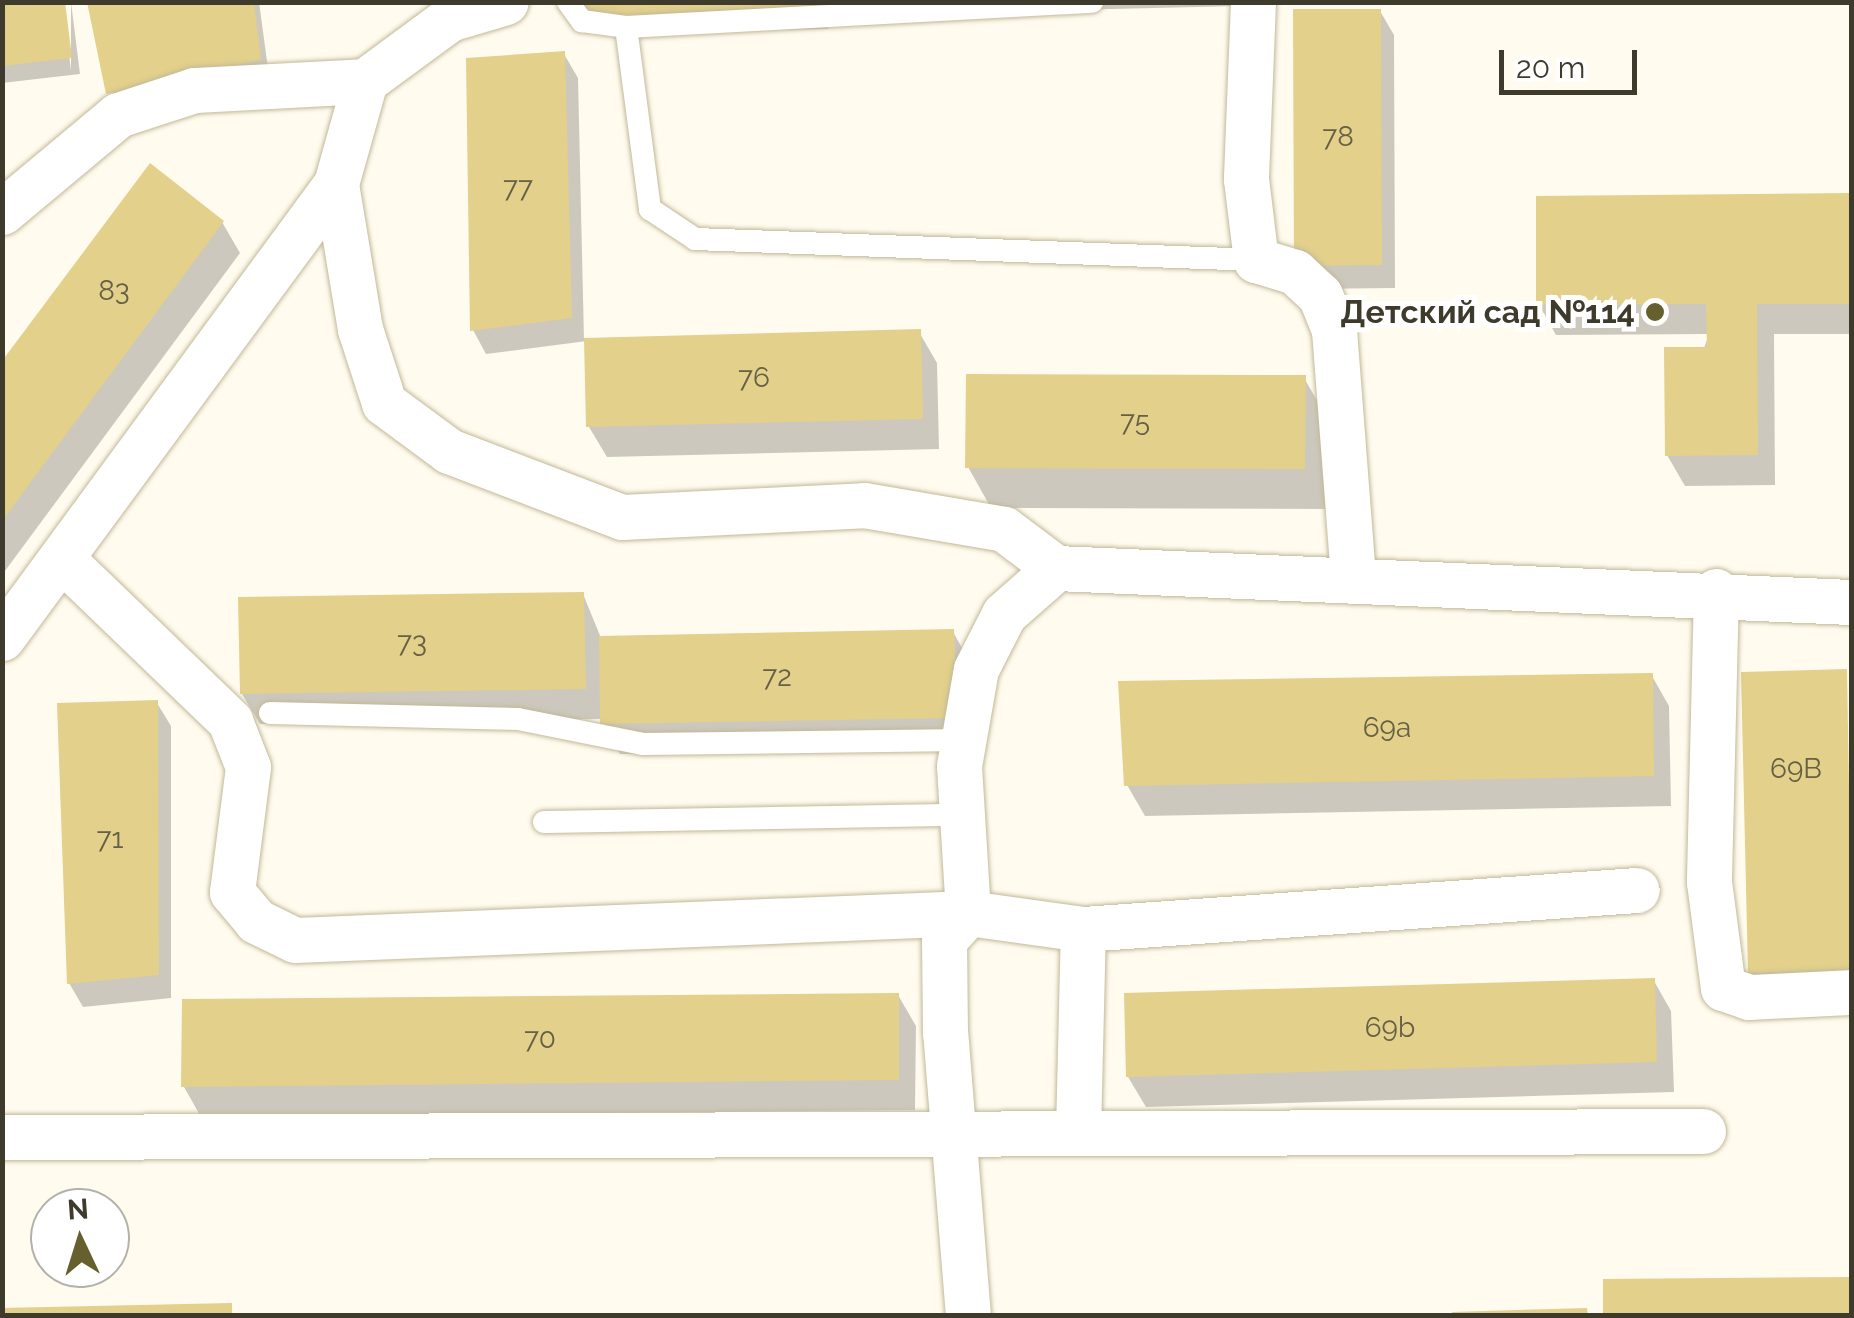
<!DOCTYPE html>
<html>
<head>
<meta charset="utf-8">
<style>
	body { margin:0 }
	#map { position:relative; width:1854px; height:1318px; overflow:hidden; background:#fffbee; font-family:Raleway,sans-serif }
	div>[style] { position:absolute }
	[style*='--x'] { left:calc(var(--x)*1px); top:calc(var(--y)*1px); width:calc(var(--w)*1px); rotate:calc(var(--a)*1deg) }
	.shadow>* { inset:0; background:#0003 }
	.building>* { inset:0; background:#e2d08b }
	.roads { filter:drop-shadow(0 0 2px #c2b999) drop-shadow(0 0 2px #c2b999) }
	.service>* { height:22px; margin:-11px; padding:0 11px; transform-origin:11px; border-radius:11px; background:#fff }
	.minor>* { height:45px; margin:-22.5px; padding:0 22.5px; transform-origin:22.5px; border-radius:22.5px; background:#fff }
	.dots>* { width:28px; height:28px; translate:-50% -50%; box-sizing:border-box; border:5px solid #fff; border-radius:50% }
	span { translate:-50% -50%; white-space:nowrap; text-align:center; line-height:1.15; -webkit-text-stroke:10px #fff; paint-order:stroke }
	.number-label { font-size:28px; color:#676044 }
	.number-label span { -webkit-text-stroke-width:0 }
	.poi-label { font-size:32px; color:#3e3b2d; font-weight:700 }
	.right { translate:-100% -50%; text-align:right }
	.frame { position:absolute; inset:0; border:5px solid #3e3b2d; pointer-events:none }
	.north { position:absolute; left:30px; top:1188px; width:100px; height:100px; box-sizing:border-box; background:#fff; border:2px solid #b2b1ab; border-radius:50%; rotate:356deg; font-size:28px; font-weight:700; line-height:40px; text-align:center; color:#3e3b2d }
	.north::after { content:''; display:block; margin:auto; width:35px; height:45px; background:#65602d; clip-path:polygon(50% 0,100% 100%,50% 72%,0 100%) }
	.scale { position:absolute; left:1499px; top:50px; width:138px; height:45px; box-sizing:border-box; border:5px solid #3e3b2d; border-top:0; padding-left:12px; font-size:30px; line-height:35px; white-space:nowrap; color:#3e3b2d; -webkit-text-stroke:8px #fff; paint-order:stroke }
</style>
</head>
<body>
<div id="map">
	<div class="shadow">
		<i style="clip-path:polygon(2px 2px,63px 2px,71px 71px,71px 2px,80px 74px,2px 83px)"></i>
		<i style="clip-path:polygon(89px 2px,259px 2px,269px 76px,118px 109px)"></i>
		<i style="clip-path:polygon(585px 2px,834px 2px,828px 29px,594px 33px)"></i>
		<i style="clip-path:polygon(933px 2px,1278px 2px,1278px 5px,940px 13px)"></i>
		<i style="clip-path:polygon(1380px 11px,1394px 35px,1395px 288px,1310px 289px)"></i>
		<i style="clip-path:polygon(564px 54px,578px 78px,584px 340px,919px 332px,937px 363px,939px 449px,607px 457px,589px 427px,587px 341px,486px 354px,473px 330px)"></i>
		<i style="clip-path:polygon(1852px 196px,1852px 334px,1774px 334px,1775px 485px,1685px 486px,1667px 455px,1709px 334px,1556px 335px,1539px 305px)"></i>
		<i style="clip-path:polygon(222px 222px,240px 253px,2px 575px,2px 365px)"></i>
		<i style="clip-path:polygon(1304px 378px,1328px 419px,1327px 509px,991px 508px,968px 467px)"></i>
		<i style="clip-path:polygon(583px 594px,601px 638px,953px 632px,970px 662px,972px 748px,620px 754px,602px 719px,260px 724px,242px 694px)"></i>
		<i style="clip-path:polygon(1846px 672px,1852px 1001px,1768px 1003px,1750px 972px)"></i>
		<i style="clip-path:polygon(1652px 676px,1669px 706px,1671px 806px,1145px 816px,1127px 785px)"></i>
		<i style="clip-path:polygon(157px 703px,171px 726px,171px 998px,83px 1007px,69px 983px)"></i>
		<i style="clip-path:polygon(1654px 981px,1671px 1011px,1674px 1092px,1146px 1107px,1128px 1077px)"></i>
		<i style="clip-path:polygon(898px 995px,916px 1026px,915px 1110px,201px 1117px,184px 1087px)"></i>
	</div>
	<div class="building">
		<i style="clip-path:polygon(2px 2px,65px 2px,72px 58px,2px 66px)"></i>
		<i style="clip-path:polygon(87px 2px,254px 2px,261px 60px,106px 94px)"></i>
		<i style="clip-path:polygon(582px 2px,822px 2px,820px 14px,582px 17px)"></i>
		<i style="clip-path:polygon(1293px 9px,1381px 9px,1382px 265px,1294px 266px)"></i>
		<i style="clip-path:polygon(565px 51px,572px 318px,470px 331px,466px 58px)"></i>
		<i style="clip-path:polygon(150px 163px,224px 221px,2px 521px,2px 361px)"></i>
		<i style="clip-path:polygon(1852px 193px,1852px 304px,1757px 304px,1758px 455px,1665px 456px,1664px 347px,1707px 347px,1706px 304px,1536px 305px,1536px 196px)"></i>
		<i style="clip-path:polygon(921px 329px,923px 419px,586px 427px,584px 338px)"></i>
		<i style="clip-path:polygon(966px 374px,1306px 375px,1305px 469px,965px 468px)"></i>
		<i style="clip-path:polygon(584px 592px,586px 689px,240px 694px,238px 597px)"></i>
		<i style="clip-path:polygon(954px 629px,956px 718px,600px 724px,599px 636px)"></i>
		<i style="clip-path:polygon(1847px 669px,1852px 971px,1748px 973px,1741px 672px)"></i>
		<i style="clip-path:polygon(1653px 673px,1654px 776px,1124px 786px,1118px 681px)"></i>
		<i style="clip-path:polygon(158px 700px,159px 975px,67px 984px,57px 703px)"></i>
		<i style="clip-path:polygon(1655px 978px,1657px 1062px,1126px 1077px,1124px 993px)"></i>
		<i style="clip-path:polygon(899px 993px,899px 1080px,181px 1087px,182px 999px)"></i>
		<i style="clip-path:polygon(1852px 1277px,1852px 1316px,1603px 1316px,1603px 1279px)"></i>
		<i style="clip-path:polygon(232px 1303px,232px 1316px,2px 1316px,2px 1308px)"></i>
		<i style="clip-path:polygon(1587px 1308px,1588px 1316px,1452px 1316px,1452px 1312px)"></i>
	</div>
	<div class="roads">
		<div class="service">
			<i style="--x:568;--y:2;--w:24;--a:54"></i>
			<i style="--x:582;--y:21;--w:44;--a:7.8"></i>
			<i style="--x:626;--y:27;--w:467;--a:-3.1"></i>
			<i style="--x:626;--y:27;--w:184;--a:82.5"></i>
			<i style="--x:650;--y:209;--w:54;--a:33.7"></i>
			<i style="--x:695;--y:239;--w:561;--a:2.14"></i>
			<i style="--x:270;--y:713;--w:248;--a:1.4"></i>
			<i style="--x:518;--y:719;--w:127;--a:11.3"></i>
			<i style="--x:643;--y:744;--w:321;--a:-0.7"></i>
			<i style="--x:544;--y:822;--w:418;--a:-1"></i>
		</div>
		<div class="minor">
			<i style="--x:1253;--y:2;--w:177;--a:92.3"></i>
			<i style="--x:1246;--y:179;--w:82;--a:83"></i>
			<i style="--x:1256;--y:260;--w:41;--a:17.1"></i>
			<i style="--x:1295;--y:272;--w:34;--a:43"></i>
			<i style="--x:1320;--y:295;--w:38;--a:68"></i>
			<i style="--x:1334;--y:330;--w:248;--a:85.6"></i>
			<i style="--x:336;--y:184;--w:107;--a:-74.3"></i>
			<i style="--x:365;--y:81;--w:104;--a:-36.4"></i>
			<i style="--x:449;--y:19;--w:59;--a:-16.6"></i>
			<i style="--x:2;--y:212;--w:151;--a:-39.9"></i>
			<i style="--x:118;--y:115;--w:80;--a:-18.2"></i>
			<i style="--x:194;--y:90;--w:171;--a:-3"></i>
			<i style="--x:64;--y:561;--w:231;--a:43.9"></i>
			<i style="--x:230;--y:721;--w:49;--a:68.6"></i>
			<i style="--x:248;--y:767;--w:126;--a:97.3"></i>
			<i style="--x:232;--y:892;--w:38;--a:50"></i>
			<i style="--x:256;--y:921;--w:43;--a:26"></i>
			<i style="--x:295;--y:940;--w:674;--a:-2.3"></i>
			<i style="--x:968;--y:913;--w:116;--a:7.9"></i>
			<i style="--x:1083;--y:929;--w:555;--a:-4.03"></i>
			<i style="--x:1716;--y:591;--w:291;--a:91.4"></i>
			<i style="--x:1709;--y:882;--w:107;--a:82.5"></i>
			<i style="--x:1723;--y:988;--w:28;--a:19"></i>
			<i style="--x:1749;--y:997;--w:103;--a:-2.8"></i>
			<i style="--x:2;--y:638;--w:564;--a:-53.66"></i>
			<i style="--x:336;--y:184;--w:147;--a:80.6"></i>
			<i style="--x:360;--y:329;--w:78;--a:72"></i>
			<i style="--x:384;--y:403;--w:81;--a:36.4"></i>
			<i style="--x:449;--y:451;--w:185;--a:20.9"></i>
			<i style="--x:622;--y:517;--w:242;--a:-2.8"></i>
			<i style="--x:864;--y:505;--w:142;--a:9.7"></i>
			<i style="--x:1004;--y:529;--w:65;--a:36.9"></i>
			<i style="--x:1056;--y:568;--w:797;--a:2.45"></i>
			<i style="--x:1078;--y:1131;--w:202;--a:-88.6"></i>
			<i style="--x:2;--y:1137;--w:1701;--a:-0.2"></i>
			<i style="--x:968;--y:1316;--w:284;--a:-94.6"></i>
			<i style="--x:945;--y:1033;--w:93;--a:-90.6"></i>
			<i style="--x:944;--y:940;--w:36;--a:-48"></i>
			<i style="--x:968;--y:913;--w:147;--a:-93.5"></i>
			<i style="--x:959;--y:766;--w:98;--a:-80.1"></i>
			<i style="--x:976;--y:669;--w:62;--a:-63"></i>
			<i style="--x:1004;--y:614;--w:69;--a:-41.5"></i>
		</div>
	</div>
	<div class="dots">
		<i style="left:1655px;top:312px;background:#65602d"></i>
	</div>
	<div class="number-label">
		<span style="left:1338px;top:137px">78</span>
		<span style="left:518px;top:188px">77</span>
		<span style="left:114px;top:291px">83</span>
		<span style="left:754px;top:378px">76</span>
		<span style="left:1135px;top:422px">75</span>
		<span style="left:412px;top:643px">73</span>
		<span style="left:777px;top:677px">72</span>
		<span style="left:1387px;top:728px">69a</span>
		<span style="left:1796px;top:769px">69В</span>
		<span style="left:110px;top:839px">71</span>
		<span style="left:1390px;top:1028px">69b</span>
		<span style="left:540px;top:1039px">70</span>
	</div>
	<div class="poi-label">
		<span class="right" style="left:1635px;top:312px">Детский сад №114</span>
	</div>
	<div class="frame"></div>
	<div class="north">N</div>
	<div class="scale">20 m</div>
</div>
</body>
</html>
